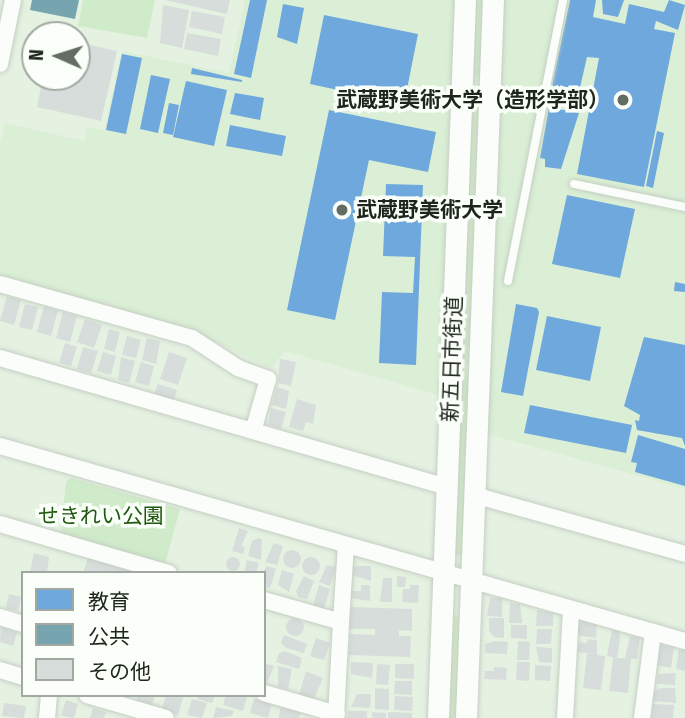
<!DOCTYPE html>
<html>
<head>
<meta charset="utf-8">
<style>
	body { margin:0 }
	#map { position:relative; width:685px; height:718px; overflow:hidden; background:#e5f2e2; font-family:"Fira Sans Condensed","Noto Sans JP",sans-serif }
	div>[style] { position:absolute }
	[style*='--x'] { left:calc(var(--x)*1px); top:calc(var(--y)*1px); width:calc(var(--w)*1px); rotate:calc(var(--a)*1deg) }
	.built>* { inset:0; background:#daefd5 }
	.green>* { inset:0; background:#d0ebc9 }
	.schools>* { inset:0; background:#6fa8dc }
	.public>* { inset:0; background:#76a5af }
	.building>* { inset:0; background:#d7dddb }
	.round { border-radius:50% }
	.roads { filter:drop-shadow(0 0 2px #c5cfc3) drop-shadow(0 0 2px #c5cfc3) }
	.service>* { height:8px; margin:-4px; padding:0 4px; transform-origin:4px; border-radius:4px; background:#fbfdfb }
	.minor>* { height:16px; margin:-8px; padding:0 8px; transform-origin:8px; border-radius:8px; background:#fbfdfb }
	.tertiary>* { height:21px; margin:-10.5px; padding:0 10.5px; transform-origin:10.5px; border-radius:10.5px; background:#fbfdfb }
	.dots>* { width:19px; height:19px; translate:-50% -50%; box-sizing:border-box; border:4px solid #fafff9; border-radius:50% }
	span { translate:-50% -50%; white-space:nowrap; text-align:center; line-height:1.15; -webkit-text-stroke:7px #fafff9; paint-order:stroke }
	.poi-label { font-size:21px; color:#1e261c; font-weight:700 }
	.right { translate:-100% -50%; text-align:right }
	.left { translate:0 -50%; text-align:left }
	.street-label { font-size:21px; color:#1e261c }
	.park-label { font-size:21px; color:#1e570d }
	.legend { position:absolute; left:21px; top:571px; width:245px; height:126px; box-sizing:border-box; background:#fafff9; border:2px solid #a2a8a1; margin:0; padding:9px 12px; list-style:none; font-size:21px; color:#1e261c }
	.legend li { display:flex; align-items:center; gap:14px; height:35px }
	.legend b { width:35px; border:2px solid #a2a8a1 }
	.north { position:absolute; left:21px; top:21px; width:70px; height:70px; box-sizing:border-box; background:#fafff9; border:2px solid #a2a8a1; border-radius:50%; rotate:273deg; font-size:19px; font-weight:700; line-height:28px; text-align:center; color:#1e261c }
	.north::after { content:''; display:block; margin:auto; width:24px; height:32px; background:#646d61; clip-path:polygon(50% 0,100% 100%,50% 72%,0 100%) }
</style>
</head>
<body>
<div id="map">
	<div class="built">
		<i style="clip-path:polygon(245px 0,685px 0,685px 489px,463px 427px,463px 402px,285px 351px,271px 368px,195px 332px,0 276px,0 144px,5px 123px,84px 141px,87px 127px,104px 130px,122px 51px,229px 73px)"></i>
	</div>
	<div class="green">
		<i style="clip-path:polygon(83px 0,155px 0,147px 38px,78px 26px)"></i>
		<i style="clip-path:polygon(471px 0,486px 0,483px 77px,468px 74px)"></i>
		<i style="clip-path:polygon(467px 86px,483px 90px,473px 363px,457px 362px)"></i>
		<i style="clip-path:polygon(465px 376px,470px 378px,465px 555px,450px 555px,460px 377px)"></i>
		<i style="clip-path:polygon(71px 478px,180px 509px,165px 564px,65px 536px,61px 531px,66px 482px)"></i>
		<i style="clip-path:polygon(448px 615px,463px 616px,459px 718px,444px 718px)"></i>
	</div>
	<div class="schools">
		<i style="clip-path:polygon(250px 0,267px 0,251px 78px,234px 74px)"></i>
		<i style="clip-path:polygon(570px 0,596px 0,593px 17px,625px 24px,629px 4px,664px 12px,669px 0,685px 5px,678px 30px,656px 21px,654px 29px,675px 33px,644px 187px,577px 174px,599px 58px,587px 57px,579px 92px,552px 86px)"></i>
		<i style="clip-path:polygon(602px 0,624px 0,618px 17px,603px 14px)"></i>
		<i style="clip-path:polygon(283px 4px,304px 8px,297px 44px,277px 37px)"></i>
		<i style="clip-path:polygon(324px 15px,418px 34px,404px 104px,310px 84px)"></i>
		<i style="clip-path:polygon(122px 54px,142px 58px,126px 134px,106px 130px)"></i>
		<i style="clip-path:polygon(192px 68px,242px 80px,242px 82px,191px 74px)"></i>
		<i style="clip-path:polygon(151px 75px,170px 79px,158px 133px,140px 129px)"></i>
		<i style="clip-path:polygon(186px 81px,227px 90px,214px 146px,173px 137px)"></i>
		<i style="clip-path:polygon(235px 93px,264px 98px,260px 120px,230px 114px)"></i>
		<i style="clip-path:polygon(169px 103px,179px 105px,173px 135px,163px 133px)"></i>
		<i style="clip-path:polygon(549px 107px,579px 113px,561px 169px,545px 167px,545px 159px,540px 158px)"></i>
		<i style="clip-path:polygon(329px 110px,436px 132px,428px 172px,369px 160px,335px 320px,287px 310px)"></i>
		<i style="clip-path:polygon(230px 125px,286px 136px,282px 156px,226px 146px)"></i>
		<i style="clip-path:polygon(657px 131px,664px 133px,653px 188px,646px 186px)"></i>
		<i style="clip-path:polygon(386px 184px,423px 185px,416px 365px,379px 363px,382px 292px,413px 293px,415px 257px,383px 256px)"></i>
		<i style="clip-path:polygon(567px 195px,635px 209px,620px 278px,552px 264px)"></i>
		<i style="clip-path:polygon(675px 282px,685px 284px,685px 292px,674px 291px)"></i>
		<i style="clip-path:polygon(516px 304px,537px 308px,539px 312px,523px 396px,501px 392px)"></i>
		<i style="clip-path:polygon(547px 316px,601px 327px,590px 381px,536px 370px)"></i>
		<i style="clip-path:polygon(644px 337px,685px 345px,685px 446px,682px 438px,637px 430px,635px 420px,639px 421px,640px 415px,624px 406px)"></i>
		<i style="clip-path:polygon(530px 405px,632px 425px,626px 453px,524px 433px)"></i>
		<i style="clip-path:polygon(638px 435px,685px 449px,685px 486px,635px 472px,637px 463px,631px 462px)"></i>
	</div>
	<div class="public">
		<i style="clip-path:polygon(32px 0,79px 0,75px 19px,30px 10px)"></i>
	</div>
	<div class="building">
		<i style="clip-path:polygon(165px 0,230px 0,227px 14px)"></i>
		<i style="clip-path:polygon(163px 5px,189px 10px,182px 48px,160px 43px)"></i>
		<i style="clip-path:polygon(192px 11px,225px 17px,222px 34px,189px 27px)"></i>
		<i style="clip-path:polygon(187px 33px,221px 39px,218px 56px,184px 49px)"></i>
		<i style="clip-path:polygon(77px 42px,117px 51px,101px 121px,37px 107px,43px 77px,77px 77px)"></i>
		<i style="clip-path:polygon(7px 296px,21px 300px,14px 325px,0 321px)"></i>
		<i style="clip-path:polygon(25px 304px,38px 307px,32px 330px,19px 327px)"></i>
		<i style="clip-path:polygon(44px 306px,58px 310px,51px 336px,37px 332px)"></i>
		<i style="clip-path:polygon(63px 312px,77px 316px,70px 342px,56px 338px)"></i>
		<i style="clip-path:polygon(85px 319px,102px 325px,94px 348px,77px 342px)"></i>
		<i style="clip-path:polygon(109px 329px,120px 332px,115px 352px,104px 349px)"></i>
		<i style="clip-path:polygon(127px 336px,141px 340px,136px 358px,122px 355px)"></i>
		<i style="clip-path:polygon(147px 338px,160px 341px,156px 364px,142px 360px)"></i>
		<i style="clip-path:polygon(65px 343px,77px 347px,71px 366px,59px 363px)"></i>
		<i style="clip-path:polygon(83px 347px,98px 351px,91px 373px,77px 369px)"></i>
		<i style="clip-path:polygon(103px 352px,116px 356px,111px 375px,97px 371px)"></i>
		<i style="clip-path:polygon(169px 352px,187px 358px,178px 385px,160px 379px)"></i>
		<i style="clip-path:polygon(121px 357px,135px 361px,129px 383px,118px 380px)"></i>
		<i style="clip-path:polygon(280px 359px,296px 362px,291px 386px,278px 383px)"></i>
		<i style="clip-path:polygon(141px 362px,154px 366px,149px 386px,135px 382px)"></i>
		<i style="clip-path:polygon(158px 384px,177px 390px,174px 400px,154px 394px)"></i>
		<i style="clip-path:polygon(277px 387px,289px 391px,286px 409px,272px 405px)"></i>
		<i style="clip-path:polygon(297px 399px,316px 405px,313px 424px,306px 422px,303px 431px,289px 427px)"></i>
		<i style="clip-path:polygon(271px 408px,286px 412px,281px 429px,268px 425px)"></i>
		<i style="clip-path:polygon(239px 528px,248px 531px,241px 546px,245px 547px,243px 554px,232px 551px)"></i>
		<i style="clip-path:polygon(258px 538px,262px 539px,261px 560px,248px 556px,252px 541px)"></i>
		<i style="clip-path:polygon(274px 543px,283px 546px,277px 565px,265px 562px)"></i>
		<i class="round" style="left:283px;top:550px;width:18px;height:18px"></i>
		<i style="clip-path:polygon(34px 553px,49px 557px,47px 573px,30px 573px)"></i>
		<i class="round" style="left:226px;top:557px;width:14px;height:14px"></i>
		<i class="round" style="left:302px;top:557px;width:18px;height:18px"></i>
		<i style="clip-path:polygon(88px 558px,137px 572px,137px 573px,83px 573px)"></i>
		<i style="clip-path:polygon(247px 560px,259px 563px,256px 573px,244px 573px)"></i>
		<i style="clip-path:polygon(327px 565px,336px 567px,330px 586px,319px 582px)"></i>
		<i style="clip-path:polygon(267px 566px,276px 569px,270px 588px,264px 586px,262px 573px)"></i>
		<i style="clip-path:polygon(352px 566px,371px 566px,371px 581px,352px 575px)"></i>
		<i style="clip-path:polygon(282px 570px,294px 574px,289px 592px,278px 585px)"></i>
		<i style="clip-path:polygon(304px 576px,314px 581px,307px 599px,298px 597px,296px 591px)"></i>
		<i style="clip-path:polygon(397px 576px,406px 577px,405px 587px,397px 587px)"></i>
		<i style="clip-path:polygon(383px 578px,392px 578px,392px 602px,380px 602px)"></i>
		<i style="clip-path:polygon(319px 585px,330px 589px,324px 609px,313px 605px)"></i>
		<i style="clip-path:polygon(361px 585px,370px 585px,370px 601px,351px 598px,351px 591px,361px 591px)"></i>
		<i style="clip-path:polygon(410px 585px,419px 585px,418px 603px,402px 602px,403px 589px,410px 589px)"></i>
		<i style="clip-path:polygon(9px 594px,21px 597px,18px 611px,6px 608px)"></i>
		<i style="clip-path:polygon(490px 598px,502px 598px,502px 617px,487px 616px)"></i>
		<i style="clip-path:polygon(510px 603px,520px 604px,522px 623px,509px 623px)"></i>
		<i style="clip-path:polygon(350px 607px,412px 609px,412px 631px,399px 630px,399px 636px,411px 636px,410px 657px,349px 655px,350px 634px,375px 635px,375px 629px,349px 629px)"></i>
		<i style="clip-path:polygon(537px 610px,553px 613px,553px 626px,536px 626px)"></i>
		<i class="round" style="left:286px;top:618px;width:18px;height:18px"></i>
		<i style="clip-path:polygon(489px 618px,504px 618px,504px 638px,494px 637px,489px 631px)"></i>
		<i style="clip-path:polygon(580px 621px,597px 624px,596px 638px,576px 635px)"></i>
		<i style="clip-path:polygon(1px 624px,17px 633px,13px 646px,0 642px)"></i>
		<i style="clip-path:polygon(511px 625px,527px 625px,527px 639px,511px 638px)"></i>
		<i style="clip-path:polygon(537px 629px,552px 629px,551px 644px,536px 644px)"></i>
		<i style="clip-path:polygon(612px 630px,619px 631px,620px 639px,617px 658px,625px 658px,630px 636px,640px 638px,637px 659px,631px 659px,628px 693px,609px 691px,613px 657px,607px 656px)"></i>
		<i style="clip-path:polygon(284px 635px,307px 644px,304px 653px,286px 648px,281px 643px)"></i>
		<i style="clip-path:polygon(316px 638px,330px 643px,324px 660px,310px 656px)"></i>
		<i style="clip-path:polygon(587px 639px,597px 640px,597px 655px,605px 656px,601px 690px,583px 688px,587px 654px,594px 654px,577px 652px,579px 642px,587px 643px)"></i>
		<i style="clip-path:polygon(495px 641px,508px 642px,507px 654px,485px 653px,485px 644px)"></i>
		<i style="clip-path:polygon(518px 641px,530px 642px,529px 660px,517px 660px)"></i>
		<i style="clip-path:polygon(660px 645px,674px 647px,671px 668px,657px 665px)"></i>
		<i style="clip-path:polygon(536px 647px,552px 648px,552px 663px,539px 662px)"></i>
		<i style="clip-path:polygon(679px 650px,685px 650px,685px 671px,676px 669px)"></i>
		<i style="clip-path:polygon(285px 651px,302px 658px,299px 669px,276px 662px,279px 653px)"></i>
		<i style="clip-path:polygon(351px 662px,373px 663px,372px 678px,351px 674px)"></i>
		<i style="clip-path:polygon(517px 662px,530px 662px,529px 681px,516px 680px)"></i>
		<i style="clip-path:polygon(264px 663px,274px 666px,266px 686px,264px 686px)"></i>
		<i style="clip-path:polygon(377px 664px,390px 665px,388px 685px,376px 684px)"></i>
		<i style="clip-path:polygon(395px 664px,414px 664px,414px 679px,395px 678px)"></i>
		<i style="clip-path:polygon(535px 665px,551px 666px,550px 681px,535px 680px)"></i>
		<i style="clip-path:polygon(278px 666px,292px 669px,288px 689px,278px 687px)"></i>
		<i style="clip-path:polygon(494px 667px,507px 668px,506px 680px,484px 679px,485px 671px,494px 671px)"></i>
		<i style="clip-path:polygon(306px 671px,323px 678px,314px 699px,299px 695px)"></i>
		<i style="clip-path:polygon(676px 673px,675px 685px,657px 684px,658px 674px)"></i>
		<i style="clip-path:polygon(395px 681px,412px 681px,412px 695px,394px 694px)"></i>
		<i style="clip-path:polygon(375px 688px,389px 689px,389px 710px,375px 709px)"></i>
		<i style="clip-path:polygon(662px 688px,675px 688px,676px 703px,653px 701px,654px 691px)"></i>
		<i style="clip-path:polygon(357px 694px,371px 694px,370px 708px,351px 707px)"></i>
		<i style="clip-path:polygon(138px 695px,155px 695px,152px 706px,137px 701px)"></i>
		<i style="clip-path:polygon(166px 695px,183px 697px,178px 715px,162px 710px)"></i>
		<i style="clip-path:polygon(198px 695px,215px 695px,212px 703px,197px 699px)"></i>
		<i style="clip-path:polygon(226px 695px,247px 697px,243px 711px,223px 705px)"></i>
		<i style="clip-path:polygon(395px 696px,413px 697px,412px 711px,394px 710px)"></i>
		<i style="clip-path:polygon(192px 699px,207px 703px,202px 718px,187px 715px)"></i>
		<i style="clip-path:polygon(254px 699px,272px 704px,268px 718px,250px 713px)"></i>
		<i style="clip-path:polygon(66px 700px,78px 704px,74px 718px,61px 716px)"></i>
		<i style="clip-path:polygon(4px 703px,26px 706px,24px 718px,2px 716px)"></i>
		<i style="clip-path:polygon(653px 704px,674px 705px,673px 718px,652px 718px)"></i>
		<i style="clip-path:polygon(216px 707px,234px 711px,232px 716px,213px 718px)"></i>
		<i style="clip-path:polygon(280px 707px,300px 712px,299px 718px,279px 718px)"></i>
		<i style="clip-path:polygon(93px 708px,106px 712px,104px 718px,90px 718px)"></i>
		<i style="clip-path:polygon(348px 711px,367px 711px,367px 718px,348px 718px)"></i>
		<i style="clip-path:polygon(372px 712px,386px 713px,386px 718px,372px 718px)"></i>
		<i style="clip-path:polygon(388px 712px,412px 713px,412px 718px,388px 718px)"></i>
	</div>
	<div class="roads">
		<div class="service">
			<i style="--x:574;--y:184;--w:113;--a:11.7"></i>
			<i style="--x:508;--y:281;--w:286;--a:-78.9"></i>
		</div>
		<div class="minor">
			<i style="--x:0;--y:64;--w:65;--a:-78.5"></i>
			<i style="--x:0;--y:284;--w:199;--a:15.7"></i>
			<i style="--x:192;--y:338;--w:55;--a:33.1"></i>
			<i style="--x:238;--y:368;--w:32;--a:20"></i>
			<i style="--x:268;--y:379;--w:51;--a:105.9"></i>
			<i style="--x:0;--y:358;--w:464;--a:16.1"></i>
			<i style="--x:0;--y:446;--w:712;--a:15.89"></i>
			<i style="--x:474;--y:495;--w:219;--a:15.6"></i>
			<i style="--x:0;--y:524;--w:176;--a:16.2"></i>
			<i style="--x:264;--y:600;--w:80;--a:15.9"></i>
			<i style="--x:341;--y:622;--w:96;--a:93"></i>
			<i style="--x:0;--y:617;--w:24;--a:17"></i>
			<i style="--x:341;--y:622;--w:77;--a:-86.3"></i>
			<i style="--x:0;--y:670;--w:24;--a:17"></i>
			<i style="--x:264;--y:693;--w:76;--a:16"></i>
			<i style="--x:87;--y:695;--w:82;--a:16.2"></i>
			<i style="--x:47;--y:718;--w:23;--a:-85"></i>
			<i style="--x:565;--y:718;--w:109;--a:-86.8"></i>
			<i style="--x:642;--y:718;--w:87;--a:-82.7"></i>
		</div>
		<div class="tertiary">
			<i style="--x:438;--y:718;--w:719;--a:-87.85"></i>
			<i style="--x:466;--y:718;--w:719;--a:-87.85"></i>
		</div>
	</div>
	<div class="dots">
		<i style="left:623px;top:100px;background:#646d61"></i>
		<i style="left:342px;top:210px;background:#646d61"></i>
	</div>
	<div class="poi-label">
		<span class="right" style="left:609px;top:100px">武蔵野美術大学（造形学部）</span>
		<span class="left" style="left:356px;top:210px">武蔵野美術大学</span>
	</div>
	<div class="street-label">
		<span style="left:452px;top:359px;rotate:-88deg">新五日市街道</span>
	</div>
	<div class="park-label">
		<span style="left:101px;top:516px">せきれい公園</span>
	</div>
	<ul class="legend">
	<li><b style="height:19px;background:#6fa8dc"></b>教育</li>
	<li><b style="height:19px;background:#76a5af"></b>公共</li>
	<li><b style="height:19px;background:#d7dddb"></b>その他</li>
	</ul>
	<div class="north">N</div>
</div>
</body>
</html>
